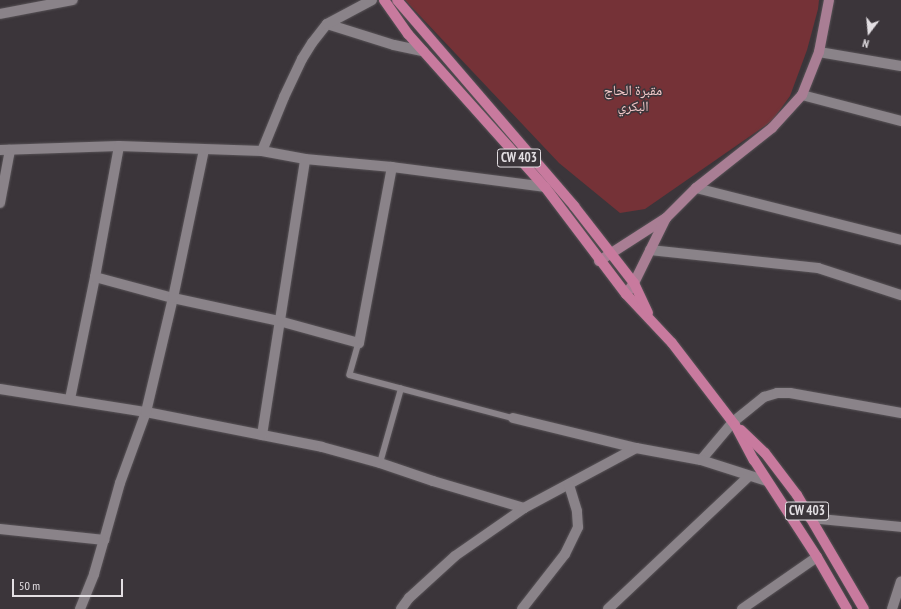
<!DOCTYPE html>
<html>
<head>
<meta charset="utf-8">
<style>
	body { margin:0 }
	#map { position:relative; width:901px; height:609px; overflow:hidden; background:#3b353a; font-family:"PT Sans Narrow","Noto Naskh Arabic",sans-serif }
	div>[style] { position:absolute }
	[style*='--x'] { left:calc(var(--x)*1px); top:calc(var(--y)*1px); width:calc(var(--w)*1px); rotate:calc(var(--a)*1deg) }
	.green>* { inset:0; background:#753237 }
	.roads { filter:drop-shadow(0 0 1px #585357) drop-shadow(0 0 1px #585357) }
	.lane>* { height:5.5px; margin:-2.75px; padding:0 2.75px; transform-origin:2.75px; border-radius:2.75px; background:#8a8389 }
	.street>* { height:10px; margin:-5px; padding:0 5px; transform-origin:5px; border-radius:5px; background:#8a8389 }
	.secondary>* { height:10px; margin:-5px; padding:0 5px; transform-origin:5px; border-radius:5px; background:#a97e94 }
	.primary>* { height:10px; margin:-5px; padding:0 5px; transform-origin:5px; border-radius:5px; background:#c87a9e }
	span { translate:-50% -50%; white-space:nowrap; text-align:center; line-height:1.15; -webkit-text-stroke:3px #3b353a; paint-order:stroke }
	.shield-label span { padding:1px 3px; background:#3b353a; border:1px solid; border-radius:3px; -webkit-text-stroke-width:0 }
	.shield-label { font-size:13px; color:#e3dfe3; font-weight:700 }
	.park-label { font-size:14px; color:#f7cbcb }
	.north { position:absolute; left:849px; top:12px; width:40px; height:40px; -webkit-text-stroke:3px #3b353a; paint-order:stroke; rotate:196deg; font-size:11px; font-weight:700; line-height:16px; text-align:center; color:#e3dfe3 }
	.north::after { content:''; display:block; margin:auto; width:14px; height:18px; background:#e3dfe3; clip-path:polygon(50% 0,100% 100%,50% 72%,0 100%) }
	.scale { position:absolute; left:12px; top:579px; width:111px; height:18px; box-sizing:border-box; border:2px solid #e3dfe3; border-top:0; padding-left:5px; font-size:12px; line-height:14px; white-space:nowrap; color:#e3dfe3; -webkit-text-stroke:3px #3b353a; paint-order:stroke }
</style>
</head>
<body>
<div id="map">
	<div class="green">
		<i style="clip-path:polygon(405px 0,819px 0,818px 9px,807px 50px,790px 96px,772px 121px,645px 209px,620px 213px,559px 163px)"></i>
	</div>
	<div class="roads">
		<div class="lane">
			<i style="--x:359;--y:343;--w:33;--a:106"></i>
			<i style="--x:350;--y:375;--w:169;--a:14.8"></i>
			<i style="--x:380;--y:463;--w:77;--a:-74.2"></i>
		</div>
		<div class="street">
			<i style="--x:0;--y:14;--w:74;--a:-10.9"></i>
			<i style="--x:327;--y:24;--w:70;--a:17.4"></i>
			<i style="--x:394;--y:45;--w:30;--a:12"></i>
			<i style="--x:819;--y:52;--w:83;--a:9.7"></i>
			<i style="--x:802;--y:95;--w:102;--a:14.7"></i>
			<i style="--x:0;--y:150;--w:119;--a:-1.9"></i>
			<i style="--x:119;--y:146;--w:143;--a:2"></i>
			<i style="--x:262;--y:151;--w:44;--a:10.5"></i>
			<i style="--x:305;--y:159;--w:87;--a:5.3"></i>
			<i style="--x:392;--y:167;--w:154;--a:7.4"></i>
			<i style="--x:262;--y:151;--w:58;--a:-67.8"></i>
			<i style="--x:284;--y:97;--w:42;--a:-64.7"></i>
			<i style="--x:302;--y:59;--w:19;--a:-58"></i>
			<i style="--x:312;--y:43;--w:24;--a:-52"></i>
			<i style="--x:327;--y:24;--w:51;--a:-28.1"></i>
			<i style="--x:696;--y:188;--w:211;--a:14.2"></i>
			<i style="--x:0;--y:203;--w:54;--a:-79.3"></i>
			<i style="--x:650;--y:250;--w:169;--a:6.1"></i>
			<i style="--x:818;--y:268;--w:87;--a:18"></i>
			<i style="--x:95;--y:277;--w:81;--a:15.1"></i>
			<i style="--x:173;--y:298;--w:108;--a:12.2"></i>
			<i style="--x:279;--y:321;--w:83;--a:15.4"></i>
			<i style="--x:359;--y:343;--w:179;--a:-79.4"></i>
			<i style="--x:0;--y:389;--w:148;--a:9"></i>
			<i style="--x:146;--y:412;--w:179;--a:11.2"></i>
			<i style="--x:322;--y:447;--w:60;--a:15.4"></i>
			<i style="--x:380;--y:463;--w:56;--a:18.8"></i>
			<i style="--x:433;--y:481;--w:95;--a:16.5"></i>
			<i style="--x:70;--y:399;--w:125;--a:-78.4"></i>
			<i style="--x:95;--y:277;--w:133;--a:-79.6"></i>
			<i style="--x:513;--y:418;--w:127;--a:13.7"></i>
			<i style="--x:262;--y:435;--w:279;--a:-81.1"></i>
			<i style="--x:701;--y:460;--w:50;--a:-49.9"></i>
			<i style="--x:733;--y:422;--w:40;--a:-39"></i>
			<i style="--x:764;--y:397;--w:14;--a:-17"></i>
			<i style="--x:777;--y:393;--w:13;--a:0"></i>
			<i style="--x:790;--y:393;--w:113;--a:10.2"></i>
			<i style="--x:810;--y:518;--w:91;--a:5.6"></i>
			<i style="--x:0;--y:529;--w:105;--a:6"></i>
			<i style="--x:104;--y:540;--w:59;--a:-74.3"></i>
			<i style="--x:120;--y:483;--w:76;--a:-69.9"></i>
			<i style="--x:146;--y:412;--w:117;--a:-76.7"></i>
			<i style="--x:173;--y:298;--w:151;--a:-78.2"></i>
			<i style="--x:80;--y:609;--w:38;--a:-68"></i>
			<i style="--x:94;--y:574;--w:35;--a:-74"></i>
			<i style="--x:401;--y:609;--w:14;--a:-54"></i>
			<i style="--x:409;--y:598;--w:62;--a:-42.4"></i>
			<i style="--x:455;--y:556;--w:84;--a:-34.8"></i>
			<i style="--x:524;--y:508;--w:127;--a:-28.2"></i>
			<i style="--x:636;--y:448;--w:66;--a:10.5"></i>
			<i style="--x:701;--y:460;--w:69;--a:17.7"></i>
			<i style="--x:522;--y:609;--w:70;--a:-52"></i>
			<i style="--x:565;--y:554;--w:30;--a:-64"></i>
			<i style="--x:578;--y:527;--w:16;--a:-94"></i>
			<i style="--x:577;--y:511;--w:28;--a:-107"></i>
			<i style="--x:608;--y:609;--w:194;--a:-43.3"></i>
			<i style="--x:742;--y:609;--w:91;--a:-34.7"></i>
			<i style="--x:892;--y:609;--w:29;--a:-72"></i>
		</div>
		<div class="secondary">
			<i style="--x:599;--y:261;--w:80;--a:-32.7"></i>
			<i style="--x:666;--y:218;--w:42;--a:-45"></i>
			<i style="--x:696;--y:188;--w:97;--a:-38.3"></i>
			<i style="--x:772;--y:128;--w:45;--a:-47.7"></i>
			<i style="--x:802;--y:95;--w:46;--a:-68.4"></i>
			<i style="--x:819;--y:52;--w:53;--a:-79.1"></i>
			<i style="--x:626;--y:294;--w:14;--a:-54"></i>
			<i style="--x:634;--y:283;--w:72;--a:-63.8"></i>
		</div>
		<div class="primary">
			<i style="--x:384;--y:0;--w:42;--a:54.8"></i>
			<i style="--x:408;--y:34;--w:205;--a:48.2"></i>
			<i style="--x:545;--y:187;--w:134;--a:52.9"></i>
			<i style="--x:626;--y:294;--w:67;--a:46.8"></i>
			<i style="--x:672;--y:343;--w:103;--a:52.5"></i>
			<i style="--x:735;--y:425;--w:40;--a:62"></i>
			<i style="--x:754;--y:460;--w:116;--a:57"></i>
			<i style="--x:817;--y:557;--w:60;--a:60"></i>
			<i style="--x:397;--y:0;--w:272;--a:49.3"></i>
			<i style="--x:574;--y:206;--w:98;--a:52.1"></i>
			<i style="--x:634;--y:283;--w:33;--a:65"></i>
			<i style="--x:741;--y:430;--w:33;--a:44"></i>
			<i style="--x:765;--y:453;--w:53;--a:52.7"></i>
			<i style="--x:797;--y:495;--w:132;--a:59.6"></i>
		</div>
	</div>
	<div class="shield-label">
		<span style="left:519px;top:158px">CW 403</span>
		<span style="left:807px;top:511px">CW 403</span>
	</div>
	<div class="park-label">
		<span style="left:633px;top:98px">مقبرة الحاج<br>البكري</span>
	</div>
	<div class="north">N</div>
	<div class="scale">50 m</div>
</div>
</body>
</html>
